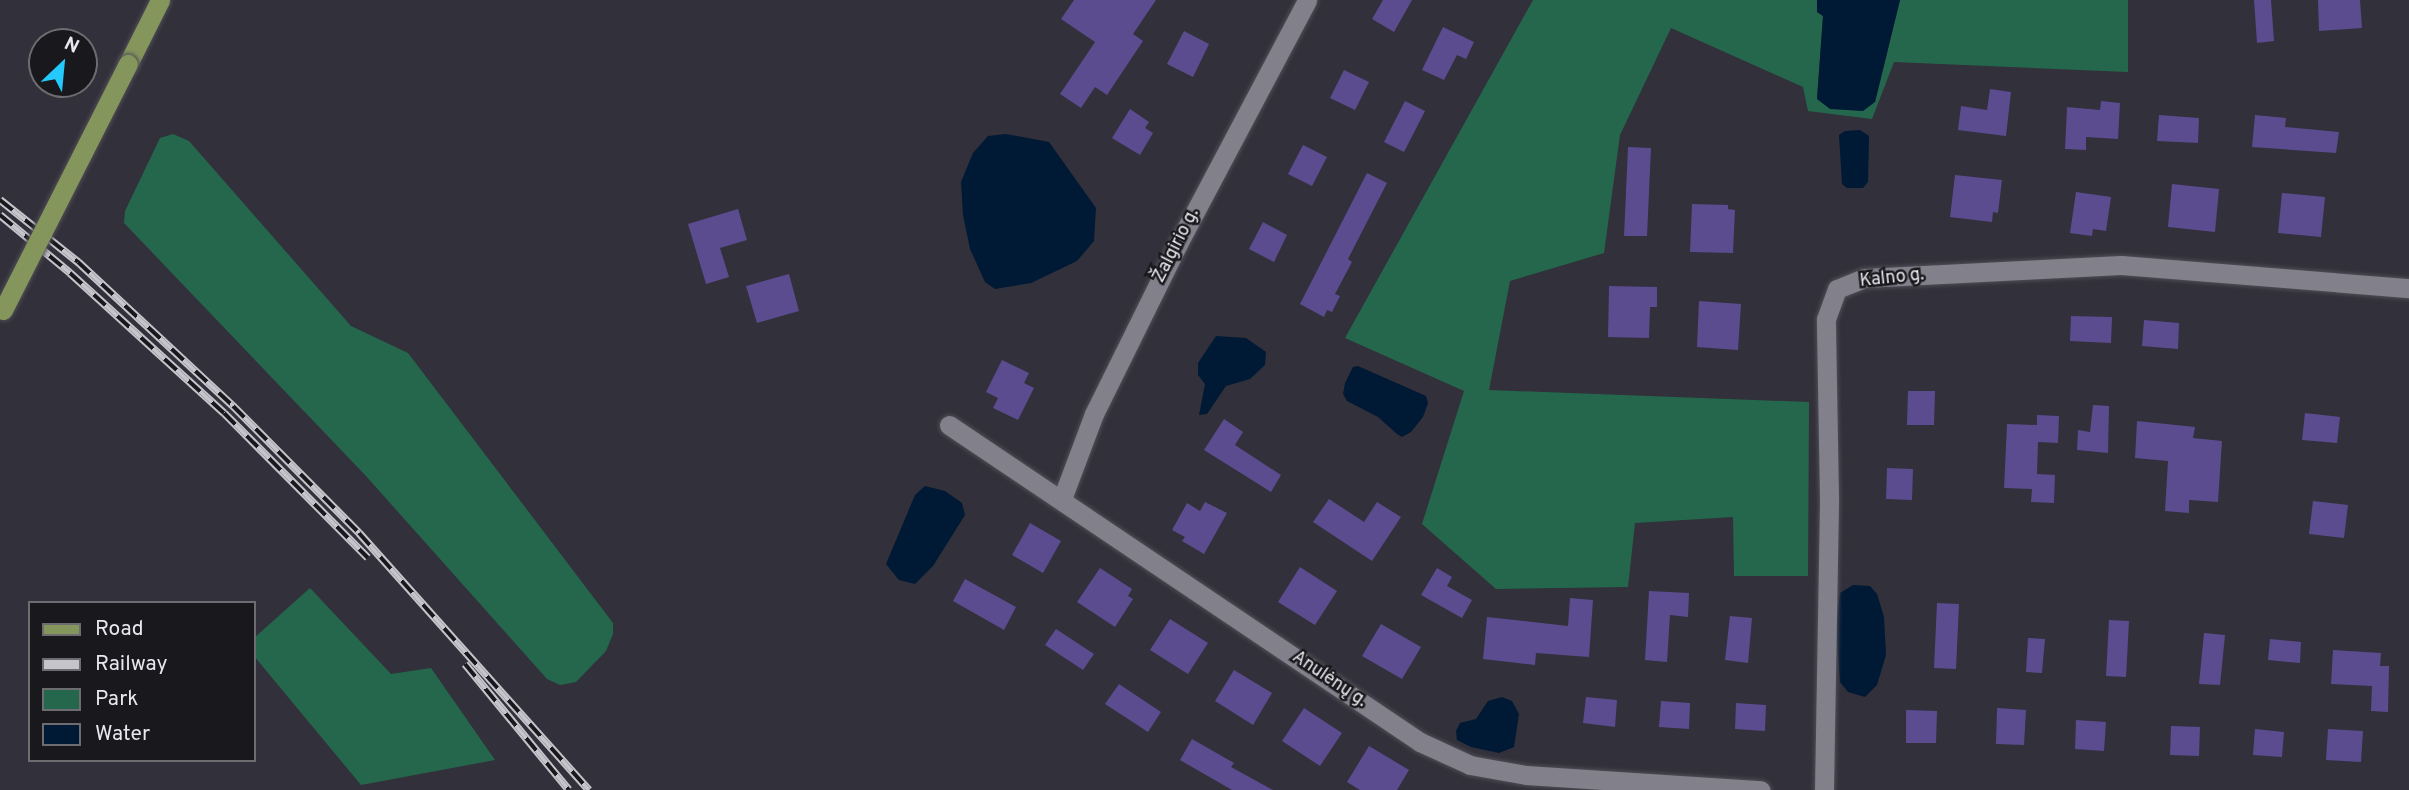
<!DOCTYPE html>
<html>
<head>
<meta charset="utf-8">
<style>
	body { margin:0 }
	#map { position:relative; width:2409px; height:790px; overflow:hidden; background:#32303a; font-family:Overpass,sans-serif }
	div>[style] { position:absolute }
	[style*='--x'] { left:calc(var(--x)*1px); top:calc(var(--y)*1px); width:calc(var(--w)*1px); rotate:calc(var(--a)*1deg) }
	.green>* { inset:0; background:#25674d }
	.water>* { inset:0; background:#001935 }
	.building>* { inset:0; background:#5b4c90 }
	.roads { filter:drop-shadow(0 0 2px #4f4e56) drop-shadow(0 0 2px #4f4e56) }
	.minor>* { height:19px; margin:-9.5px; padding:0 9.5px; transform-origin:9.5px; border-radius:9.5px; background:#82808b }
	.primary>* { height:19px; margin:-9.5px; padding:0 9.5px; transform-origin:9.5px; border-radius:9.5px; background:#84965c }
	.rail>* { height:8px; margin-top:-4px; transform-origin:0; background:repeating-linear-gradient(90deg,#19191d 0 16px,#c5c4cb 0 32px); box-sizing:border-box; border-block:2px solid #c5c4cb }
	.bridges { filter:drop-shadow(0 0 2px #4f4e56) drop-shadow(0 0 2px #4f4e56) }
	.primary-bridge>* { height:19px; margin:-9.5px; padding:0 9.5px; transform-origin:9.5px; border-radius:9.5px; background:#84965c }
	span { translate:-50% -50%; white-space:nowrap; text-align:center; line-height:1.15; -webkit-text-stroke:5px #19191d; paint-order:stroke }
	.street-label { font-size:18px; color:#e9e8ee }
	.legend { position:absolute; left:28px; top:601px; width:228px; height:161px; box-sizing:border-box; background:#19191d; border:2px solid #6c6c71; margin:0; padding:9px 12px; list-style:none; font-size:21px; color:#e9e8ee }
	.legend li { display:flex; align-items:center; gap:14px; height:35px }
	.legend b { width:35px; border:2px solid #6c6c71 }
	.north { position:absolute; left:28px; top:28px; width:70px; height:70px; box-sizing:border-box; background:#19191d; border:2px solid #6c6c71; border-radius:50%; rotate:26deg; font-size:19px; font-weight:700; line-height:28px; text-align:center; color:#e9e8ee }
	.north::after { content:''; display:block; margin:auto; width:24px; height:32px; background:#24c9fe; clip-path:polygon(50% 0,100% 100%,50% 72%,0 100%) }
</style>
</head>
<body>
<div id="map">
	<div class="green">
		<i style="clip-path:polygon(1533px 0,1817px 0,1817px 12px,1823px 16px,1817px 99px,1875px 102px,1900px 0,2128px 0,2128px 72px,1894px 62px,1872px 119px,1808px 111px,1803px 87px,1671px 28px,1620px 135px,1604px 253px,1510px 281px,1489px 390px,1809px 402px,1808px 576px,1734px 576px,1733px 517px,1635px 523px,1628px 587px,1496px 589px,1422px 524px,1464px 391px,1345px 338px)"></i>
		<i style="clip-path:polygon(173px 134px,189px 141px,351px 326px,408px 353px,613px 623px,613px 634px,606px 651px,576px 682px,560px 685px,547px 679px,366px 476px,124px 223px,125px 211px,160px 138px)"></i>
		<i style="clip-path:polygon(310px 588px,391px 674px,431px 668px,495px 760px,361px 785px,254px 656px,254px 638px)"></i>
	</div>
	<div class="water">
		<i style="clip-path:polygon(1817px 0,1900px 0,1875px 102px,1863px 111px,1830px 109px,1817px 99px,1823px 16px,1817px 12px)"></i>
		<i style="clip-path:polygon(1860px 130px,1869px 136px,1868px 182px,1863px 188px,1847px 188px,1842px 184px,1839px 135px,1845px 131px)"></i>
		<i style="clip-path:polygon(1006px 134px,1049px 142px,1096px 208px,1094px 241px,1077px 261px,1031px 283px,995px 289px,985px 282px,970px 249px,963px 215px,961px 182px,973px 153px,988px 136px)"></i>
		<i style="clip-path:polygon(1216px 336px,1246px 338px,1266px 352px,1265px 365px,1250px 379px,1226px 386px,1207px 414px,1199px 415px,1205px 384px,1198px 375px,1198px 363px)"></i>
		<i style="clip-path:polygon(1358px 366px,1426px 396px,1428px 403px,1423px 417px,1411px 432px,1402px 437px,1397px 434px,1378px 417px,1347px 401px,1343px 394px,1345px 383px,1353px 367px)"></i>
		<i style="clip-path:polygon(925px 486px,945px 491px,962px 503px,965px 515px,933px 566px,915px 584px,899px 580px,886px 564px,915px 495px)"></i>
		<i style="clip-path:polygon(1853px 585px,1870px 586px,1877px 594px,1884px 617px,1886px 655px,1877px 685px,1865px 697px,1848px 692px,1840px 682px,1836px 622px,1840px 593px)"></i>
		<i style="clip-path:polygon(1502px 697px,1512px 701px,1519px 714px,1514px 747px,1499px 753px,1471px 747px,1457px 740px,1456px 731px,1460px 723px,1476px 719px,1488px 701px)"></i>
	</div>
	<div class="building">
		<i style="clip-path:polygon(1074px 0,1156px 0,1133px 34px,1143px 41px,1107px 95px,1095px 87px,1081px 108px,1060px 94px,1095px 42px,1061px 19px)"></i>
		<i style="clip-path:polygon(1383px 0,1412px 0,1394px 32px,1372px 19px)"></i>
		<i style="clip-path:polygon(2254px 0,2271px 0,2274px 41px,2257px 43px)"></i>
		<i style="clip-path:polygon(2318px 0,2360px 0,2362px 28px,2319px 31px)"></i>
		<i style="clip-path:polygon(1443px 27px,1474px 42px,1466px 59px,1457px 55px,1444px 80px,1422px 70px)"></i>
		<i style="clip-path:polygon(1184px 31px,1209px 44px,1193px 77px,1167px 64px)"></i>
		<i style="clip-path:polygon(1344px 70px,1369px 82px,1355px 110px,1330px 98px)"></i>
		<i style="clip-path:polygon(1990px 89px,2011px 92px,2006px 136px,1958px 130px,1961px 106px,1987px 110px)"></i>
		<i style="clip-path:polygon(1405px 101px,1425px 111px,1404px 152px,1384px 142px)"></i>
		<i style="clip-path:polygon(2101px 101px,2120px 103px,2118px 139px,2086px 137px,2086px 150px,2065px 149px,2067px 107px,2100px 110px)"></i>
		<i style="clip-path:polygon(1130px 109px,1149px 122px,1145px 128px,1153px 133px,1140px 155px,1112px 138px)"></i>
		<i style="clip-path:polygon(2159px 115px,2199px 118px,2198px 143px,2157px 141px)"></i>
		<i style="clip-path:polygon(2255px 115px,2286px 118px,2285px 127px,2339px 132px,2336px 153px,2252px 147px)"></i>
		<i style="clip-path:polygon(1303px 145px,1327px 157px,1312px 186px,1288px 174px)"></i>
		<i style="clip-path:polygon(1628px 147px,1651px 148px,1647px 236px,1624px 236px)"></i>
		<i style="clip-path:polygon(1367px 173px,1387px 183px,1348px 259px,1352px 262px,1335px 294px,1340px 296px,1332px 312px,1327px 310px,1324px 317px,1300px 304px)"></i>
		<i style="clip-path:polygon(1955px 175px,2002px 180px,1998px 213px,1993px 212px,1992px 222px,1950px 217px)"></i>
		<i style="clip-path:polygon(2172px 184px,2219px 189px,2215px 232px,2168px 227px)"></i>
		<i style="clip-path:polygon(2076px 192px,2111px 197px,2106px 231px,2093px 229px,2092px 236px,2070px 233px)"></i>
		<i style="clip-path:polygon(2282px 193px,2325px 197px,2321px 237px,2278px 233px)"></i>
		<i style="clip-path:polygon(1692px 204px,1728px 205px,1728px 209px,1735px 210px,1733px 253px,1690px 252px)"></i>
		<i style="clip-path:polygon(738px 209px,747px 240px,720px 248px,729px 277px,706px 284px,688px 224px)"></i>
		<i style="clip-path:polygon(1263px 222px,1287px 235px,1274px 262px,1249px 249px)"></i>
		<i style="clip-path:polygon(789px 274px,799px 311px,757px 323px,746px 286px)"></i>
		<i style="clip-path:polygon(1609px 286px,1657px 287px,1657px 307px,1650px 307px,1649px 338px,1608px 337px)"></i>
		<i style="clip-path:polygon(1699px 301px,1741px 304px,1738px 350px,1697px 347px)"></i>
		<i style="clip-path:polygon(2071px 316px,2112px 317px,2111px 343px,2070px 341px)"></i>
		<i style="clip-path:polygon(2144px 320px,2179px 323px,2178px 349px,2142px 346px)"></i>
		<i style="clip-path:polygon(1002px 360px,1029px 373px,1024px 383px,1034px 388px,1018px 420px,993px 408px,998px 398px,986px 392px)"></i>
		<i style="clip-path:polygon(1908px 391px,1935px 391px,1934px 425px,1907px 425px)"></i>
		<i style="clip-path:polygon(2093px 405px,2109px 406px,2108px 453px,2077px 450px,2078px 430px,2090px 432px)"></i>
		<i style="clip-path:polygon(2305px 413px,2340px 417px,2337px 443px,2302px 440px)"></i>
		<i style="clip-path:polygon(2037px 415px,2059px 416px,2058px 443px,2038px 442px,2037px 474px,2055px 475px,2054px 503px,2031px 502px,2032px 489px,2004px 488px,2007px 424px,2037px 425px)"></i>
		<i style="clip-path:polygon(1224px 419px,1243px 432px,1235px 445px,1281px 475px,1271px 492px,1204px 450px)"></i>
		<i style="clip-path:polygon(2137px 421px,2195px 427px,2193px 438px,2222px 441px,2218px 502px,2189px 500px,2189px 513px,2165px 511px,2168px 461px,2135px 458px)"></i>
		<i style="clip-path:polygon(1887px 468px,1913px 469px,1912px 500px,1886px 499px)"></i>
		<i style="clip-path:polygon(1329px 499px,1364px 522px,1377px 502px,1401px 517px,1372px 561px,1313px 522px)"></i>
		<i style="clip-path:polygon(2313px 501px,2348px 505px,2344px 538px,2309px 534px)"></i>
		<i style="clip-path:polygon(1205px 502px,1227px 513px,1204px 554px,1182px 541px,1185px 537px,1172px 530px,1187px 503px,1200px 511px)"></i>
		<i style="clip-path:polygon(1030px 523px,1061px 541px,1043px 573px,1012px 555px)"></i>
		<i style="clip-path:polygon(1300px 567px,1337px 591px,1315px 625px,1278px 602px)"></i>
		<i style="clip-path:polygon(1100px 568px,1132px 589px,1128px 596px,1133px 599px,1115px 627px,1077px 602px)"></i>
		<i style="clip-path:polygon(1437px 568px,1452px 577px,1447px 586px,1472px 600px,1462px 618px,1421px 595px)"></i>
		<i style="clip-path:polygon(965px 579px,1016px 607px,1004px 630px,953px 601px)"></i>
		<i style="clip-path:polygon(1649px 591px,1689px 593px,1688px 617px,1670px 615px,1667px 662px,1645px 660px)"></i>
		<i style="clip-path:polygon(1570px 598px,1593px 600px,1589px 657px,1536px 653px,1535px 665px,1483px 659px,1487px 617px,1568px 626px)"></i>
		<i style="clip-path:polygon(1937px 603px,1959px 604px,1956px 669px,1934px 668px)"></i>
		<i style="clip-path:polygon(1730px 616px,1752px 618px,1748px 663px,1725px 660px)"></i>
		<i style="clip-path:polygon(1170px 619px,1208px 643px,1188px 674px,1150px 650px)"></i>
		<i style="clip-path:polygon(2109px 620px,2129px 621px,2126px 677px,2106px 676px)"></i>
		<i style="clip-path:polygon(1381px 624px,1421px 647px,1402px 679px,1362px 656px)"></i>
		<i style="clip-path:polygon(1056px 629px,1094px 654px,1083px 670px,1045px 645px)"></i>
		<i style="clip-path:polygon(2204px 633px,2225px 635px,2220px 685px,2199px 684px)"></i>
		<i style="clip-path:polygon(2028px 638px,2045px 639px,2042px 673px,2026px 672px)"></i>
		<i style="clip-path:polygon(2270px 639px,2301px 642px,2300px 663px,2268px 660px)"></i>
		<i style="clip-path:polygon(2333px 650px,2381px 653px,2380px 666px,2389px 666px,2388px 712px,2371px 711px,2372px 686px,2331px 684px)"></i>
		<i style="clip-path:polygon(1234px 670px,1272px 693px,1253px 725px,1215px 701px)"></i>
		<i style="clip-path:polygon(1119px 684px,1161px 712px,1148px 732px,1105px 704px)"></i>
		<i style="clip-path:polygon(1586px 697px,1617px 700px,1615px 727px,1583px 723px)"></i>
		<i style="clip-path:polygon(1661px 701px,1690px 703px,1689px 729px,1659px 727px)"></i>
		<i style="clip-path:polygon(1736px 703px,1766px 705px,1765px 731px,1735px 729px)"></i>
		<i style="clip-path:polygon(1304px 708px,1342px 733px,1320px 766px,1282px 741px)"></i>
		<i style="clip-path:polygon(1997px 708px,2026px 710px,2024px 745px,1996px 744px)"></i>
		<i style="clip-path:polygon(1906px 710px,1937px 711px,1936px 743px,1906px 743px)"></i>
		<i style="clip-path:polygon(2076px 720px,2106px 722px,2104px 751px,2075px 749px)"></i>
		<i style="clip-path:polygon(2171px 726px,2200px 727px,2199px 756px,2170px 755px)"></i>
		<i style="clip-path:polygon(2255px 729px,2284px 732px,2282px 757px,2253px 755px)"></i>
		<i style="clip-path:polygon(2328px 729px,2363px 731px,2361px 762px,2326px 760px)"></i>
		<i style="clip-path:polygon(1192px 739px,1234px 763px,1231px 767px,1273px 790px,1232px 790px,1180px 760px)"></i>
		<i style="clip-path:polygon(1369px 746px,1409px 770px,1397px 790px,1360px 790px,1347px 782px)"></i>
	</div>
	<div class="roads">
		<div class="minor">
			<i style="--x:949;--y:425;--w:568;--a:33.94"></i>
			<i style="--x:1420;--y:742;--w:55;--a:24.7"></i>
			<i style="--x:1470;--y:765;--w:57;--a:10.1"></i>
			<i style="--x:1526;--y:775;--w:235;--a:3.7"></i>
			<i style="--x:1062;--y:499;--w:91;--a:-69.4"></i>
			<i style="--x:1094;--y:414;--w:190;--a:-63.7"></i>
			<i style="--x:1178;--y:244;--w:276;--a:-62.1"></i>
			<i style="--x:1824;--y:790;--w:292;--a:-89"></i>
			<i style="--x:1829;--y:498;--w:179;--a:-91"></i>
			<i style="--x:1826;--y:319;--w:32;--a:-70"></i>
			<i style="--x:1837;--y:289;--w:29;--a:-22"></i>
			<i style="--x:1864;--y:278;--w:257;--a:-2.9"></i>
			<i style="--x:2121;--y:265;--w:289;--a:4.6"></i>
		</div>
		<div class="primary">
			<i style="--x:128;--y:64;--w:72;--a:-63.4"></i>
		</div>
	</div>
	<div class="rail">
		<i style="--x:0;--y:200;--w:100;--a:38.5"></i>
		<i style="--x:78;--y:262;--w:212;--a:42.9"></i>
		<i style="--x:233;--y:406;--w:179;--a:45.2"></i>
		<i style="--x:359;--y:533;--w:345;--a:48.2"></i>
		<i style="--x:0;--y:215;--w:91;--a:39.6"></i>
		<i style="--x:70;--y:273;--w:208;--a:42.3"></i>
		<i style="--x:224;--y:413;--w:204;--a:45.2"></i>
		<i style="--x:465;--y:664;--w:163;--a:50.5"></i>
	</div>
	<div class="bridges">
		<div class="primary-bridge">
			<i style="--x:3;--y:310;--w:276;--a:-63.1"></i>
		</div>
	</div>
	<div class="street-label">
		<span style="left:1177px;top:246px;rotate:-63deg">Žalgirio g.</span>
		<span style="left:1892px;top:279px;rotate:-6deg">Kalno g.</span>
		<span style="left:1329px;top:680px;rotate:34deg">Anulėnų g.</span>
	</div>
	<ul class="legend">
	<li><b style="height:9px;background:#84965c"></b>Road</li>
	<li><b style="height:9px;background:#c5c4cb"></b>Railway</li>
	<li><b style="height:19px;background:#25674d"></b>Park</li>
	<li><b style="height:19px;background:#001935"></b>Water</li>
	</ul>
	<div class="north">N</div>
</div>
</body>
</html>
